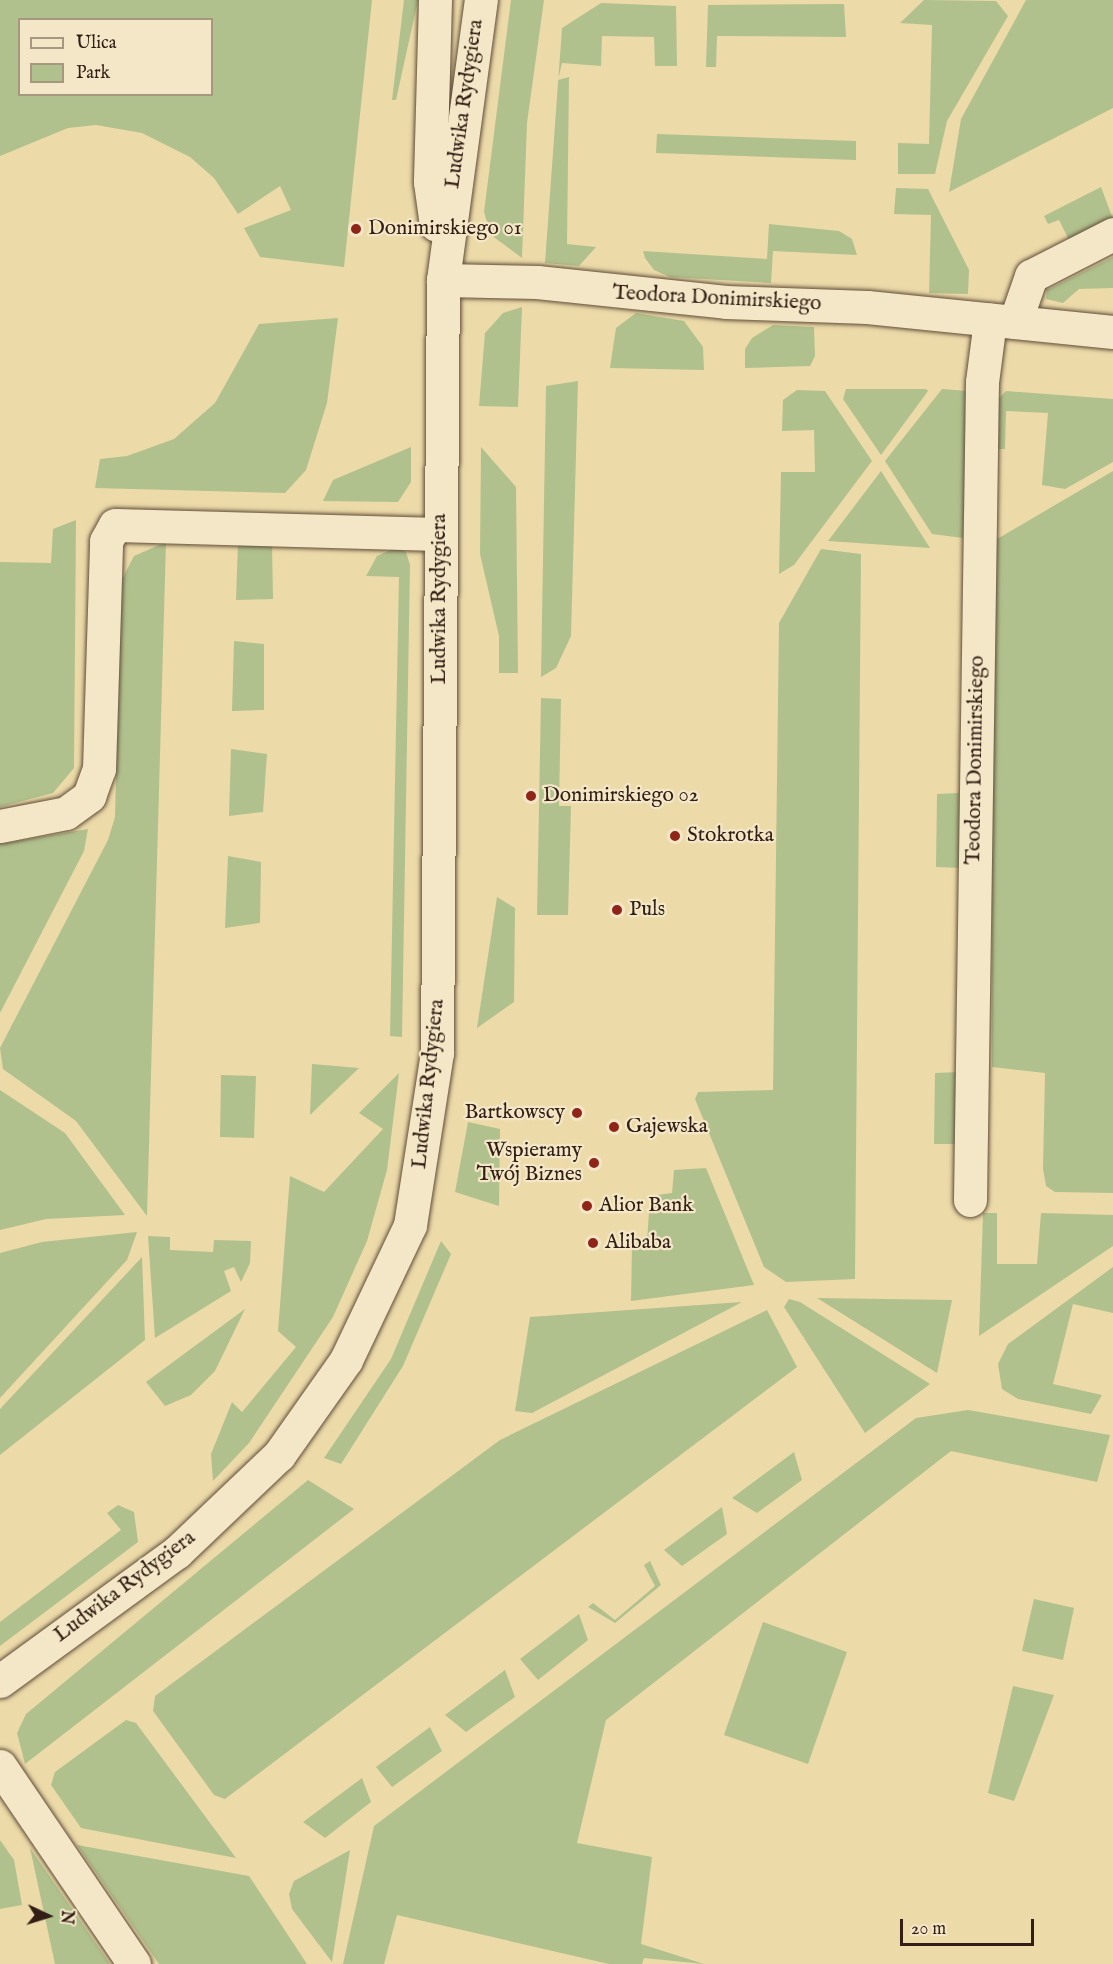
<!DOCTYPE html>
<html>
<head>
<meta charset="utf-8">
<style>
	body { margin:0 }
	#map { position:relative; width:1113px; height:1964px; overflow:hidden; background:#ecdaa9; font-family:"IM FELL English",serif }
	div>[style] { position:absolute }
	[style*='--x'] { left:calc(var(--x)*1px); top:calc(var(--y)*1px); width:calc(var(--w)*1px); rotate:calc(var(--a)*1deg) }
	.green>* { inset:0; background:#b1c18d }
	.roads { filter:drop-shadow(0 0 2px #604d39) drop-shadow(0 0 2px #604d39) }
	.minor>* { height:33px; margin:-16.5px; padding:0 16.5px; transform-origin:16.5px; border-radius:16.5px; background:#f3e7c7 }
	.tertiary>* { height:33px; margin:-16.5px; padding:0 16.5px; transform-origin:16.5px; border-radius:16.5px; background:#f3e7c7 }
	.dots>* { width:16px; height:16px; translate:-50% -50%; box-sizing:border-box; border:3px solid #f3e7c7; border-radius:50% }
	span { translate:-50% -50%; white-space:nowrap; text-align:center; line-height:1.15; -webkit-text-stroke:4.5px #f3e7c7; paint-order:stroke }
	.street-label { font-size:21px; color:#321e14 }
	.poi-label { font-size:21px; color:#321e14 }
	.left { translate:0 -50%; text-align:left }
	.right { translate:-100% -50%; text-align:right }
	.legend { position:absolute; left:18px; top:18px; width:195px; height:78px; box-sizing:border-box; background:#f3e7c7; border:2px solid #a6977f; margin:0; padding:8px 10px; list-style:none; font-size:18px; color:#321e14 }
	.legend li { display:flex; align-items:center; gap:12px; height:30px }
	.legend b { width:30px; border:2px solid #a6977f }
	.north { position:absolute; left:18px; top:1886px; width:60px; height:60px; -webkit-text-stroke:4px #f3e7c7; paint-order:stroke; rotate:94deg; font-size:16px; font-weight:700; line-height:24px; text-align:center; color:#321e14 }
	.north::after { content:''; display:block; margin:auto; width:21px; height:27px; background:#321e14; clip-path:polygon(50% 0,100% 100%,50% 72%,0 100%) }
	.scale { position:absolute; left:900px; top:1919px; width:134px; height:27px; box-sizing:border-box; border:3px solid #321e14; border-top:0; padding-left:8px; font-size:18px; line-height:21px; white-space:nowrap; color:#321e14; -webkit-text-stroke:4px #f3e7c7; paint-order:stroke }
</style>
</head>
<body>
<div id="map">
	<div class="green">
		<i style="clip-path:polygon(evenodd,0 0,372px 0,344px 267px,260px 257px,244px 228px,291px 210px,280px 186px,238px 214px,214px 178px,190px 157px,142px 133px,96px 125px,68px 128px,0 156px,0 0,20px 20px,212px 20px,212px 94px,20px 94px,20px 20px)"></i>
		<i style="clip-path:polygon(404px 0,418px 0,396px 100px,392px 100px)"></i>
		<i style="clip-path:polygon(511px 0,544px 0,527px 123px,522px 258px,491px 235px,484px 212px)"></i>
		<i style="clip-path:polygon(924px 0,996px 1px,1008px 16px,947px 121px,935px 174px,898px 174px,898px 143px,929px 144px,932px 25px,900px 23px)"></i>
		<i style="clip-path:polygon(1026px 0,1113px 0,1113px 108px,949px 192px,961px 119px)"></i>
		<i style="clip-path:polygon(601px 3px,676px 6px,677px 66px,655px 66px,654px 37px,602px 36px,601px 66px,562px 63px,558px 80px,569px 77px,567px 244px,596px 247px,579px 266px,545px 263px,562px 28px)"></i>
		<i style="clip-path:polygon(844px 4px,846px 37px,717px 36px,716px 67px,706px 67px,708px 5px)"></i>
		<i style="clip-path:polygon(657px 134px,856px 141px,856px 160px,656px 153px)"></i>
		<i style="clip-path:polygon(1101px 187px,1113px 219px,1070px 242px,1059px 220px,1048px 224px,1044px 216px)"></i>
		<i style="clip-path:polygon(896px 188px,928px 189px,969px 270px,968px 294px,929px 293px,931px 215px,894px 214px)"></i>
		<i style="clip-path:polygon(769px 224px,839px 231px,852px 239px,857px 255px,773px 251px,771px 283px,670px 277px,654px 270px,645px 258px,643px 251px,767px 259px)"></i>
		<i style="clip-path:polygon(1113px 257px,1113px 288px,1079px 289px,1063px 303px,1046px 299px,1047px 290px)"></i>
		<i style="clip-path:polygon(522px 307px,518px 407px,479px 406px,485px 333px,503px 313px)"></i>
		<i style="clip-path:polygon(636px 313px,684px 321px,703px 347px,704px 370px,610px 368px,616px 328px)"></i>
		<i style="clip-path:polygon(338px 318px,327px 403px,306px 470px,285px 493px,95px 488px,100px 459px,127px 456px,174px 439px,215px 403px,259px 324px)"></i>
		<i style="clip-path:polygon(773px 325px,814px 327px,815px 356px,810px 366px,745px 368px,745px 349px,752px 338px)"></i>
		<i style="clip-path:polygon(578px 381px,571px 636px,556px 668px,541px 677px,546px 386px)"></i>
		<i style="clip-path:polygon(846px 389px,926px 389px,928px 391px,881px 455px,843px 399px)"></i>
		<i style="clip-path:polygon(942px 389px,967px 391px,963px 538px,932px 534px,885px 461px)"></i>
		<i style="clip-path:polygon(797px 390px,825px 391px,872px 461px,794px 565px,779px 574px,781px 472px,815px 472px,814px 430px,782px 431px,783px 400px)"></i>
		<i style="clip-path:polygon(1006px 391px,1113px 399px,1113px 462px,1065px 489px,1042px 485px,1048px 413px,1006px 411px,1005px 449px,993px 449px,996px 401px)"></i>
		<i style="clip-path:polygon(411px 447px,411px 482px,398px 502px,323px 501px,333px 480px)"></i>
		<i style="clip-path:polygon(481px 447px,516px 487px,518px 673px,499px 673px,499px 636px,480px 554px)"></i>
		<i style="clip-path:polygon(881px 471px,930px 548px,828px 541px)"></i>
		<i style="clip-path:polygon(1113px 471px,1113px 1193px,1055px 1192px,1046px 1186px,1043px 1169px,1045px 1073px,992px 1067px,992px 542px)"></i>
		<i style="clip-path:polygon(76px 520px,74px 768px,53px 793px,0 807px,0 562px,51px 563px,53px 529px)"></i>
		<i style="clip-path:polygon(166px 542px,147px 1216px,76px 1121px,3px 1069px,0 1048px,108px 840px,115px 817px,121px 581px,134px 556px)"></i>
		<i style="clip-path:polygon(238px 542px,272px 543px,273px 599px,236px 600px)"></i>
		<i style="clip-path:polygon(395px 548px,406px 552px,410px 565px,402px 1037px,390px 1036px,399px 577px,366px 576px,377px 556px)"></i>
		<i style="clip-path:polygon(821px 549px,861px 554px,855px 1279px,786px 1282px,764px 1267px,695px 1099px,698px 1092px,773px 1090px,779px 623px)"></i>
		<i style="clip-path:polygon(234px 641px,264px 644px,264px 710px,232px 711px)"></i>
		<i style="clip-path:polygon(541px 698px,561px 699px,559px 806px,571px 806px,568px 915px,537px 915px)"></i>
		<i style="clip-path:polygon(231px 749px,267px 754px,263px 812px,229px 816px)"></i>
		<i style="clip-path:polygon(959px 793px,962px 868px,936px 867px,937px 794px)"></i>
		<i style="clip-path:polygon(88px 829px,84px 851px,0 1013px,0 844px)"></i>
		<i style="clip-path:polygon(228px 856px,261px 862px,260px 923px,225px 928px)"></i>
		<i style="clip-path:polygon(497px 897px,515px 908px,514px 1002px,477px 1028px)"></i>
		<i style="clip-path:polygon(312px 1064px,359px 1068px,310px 1115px)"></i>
		<i style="clip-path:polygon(960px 1072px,960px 1144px,934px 1144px,935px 1073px)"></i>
		<i style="clip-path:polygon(399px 1073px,387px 1170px,367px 1241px,333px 1317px,249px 1443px,213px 1481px,211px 1454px,232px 1402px,242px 1412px,296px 1347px,278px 1331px,290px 1176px,324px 1192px,383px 1129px,359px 1113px)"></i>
		<i style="clip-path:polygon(221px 1075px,256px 1076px,254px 1138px,220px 1137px)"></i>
		<i style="clip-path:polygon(0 1090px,65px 1133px,125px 1215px,46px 1219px,0 1230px)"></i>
		<i style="clip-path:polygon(468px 1122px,500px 1129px,499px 1206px,455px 1192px)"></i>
		<i style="clip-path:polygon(706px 1168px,754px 1285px,631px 1301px,632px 1243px,647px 1242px,650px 1196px,672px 1193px,674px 1170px)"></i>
		<i style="clip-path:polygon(983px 1213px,997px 1213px,997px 1264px,1037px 1264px,1041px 1213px,1113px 1215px,1113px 1246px,979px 1336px)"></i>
		<i style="clip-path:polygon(137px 1232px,127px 1260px,0 1398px,0 1253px,42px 1242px)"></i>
		<i style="clip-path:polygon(148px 1236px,170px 1237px,170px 1250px,213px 1252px,214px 1240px,251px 1241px,250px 1263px,241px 1282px,234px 1267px,224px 1271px,231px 1291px,155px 1338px)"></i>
		<i style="clip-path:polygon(441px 1241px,451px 1254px,403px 1366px,341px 1464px,324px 1458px,391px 1359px)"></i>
		<i style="clip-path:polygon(142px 1257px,145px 1340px,0 1455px,0 1409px)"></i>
		<i style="clip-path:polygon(1113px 1267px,1113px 1313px,1073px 1304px,1053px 1384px,1102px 1395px,1091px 1414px,1018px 1399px,1002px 1389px,998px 1364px,1008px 1344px)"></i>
		<i style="clip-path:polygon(817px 1298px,952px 1300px,937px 1373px)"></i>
		<i style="clip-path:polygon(789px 1299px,800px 1302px,930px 1384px,865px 1433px,784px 1307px)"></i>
		<i style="clip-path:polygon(742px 1302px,532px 1413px,515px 1411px,530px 1317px)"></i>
		<i style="clip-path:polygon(245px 1309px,215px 1371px,191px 1395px,165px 1406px,146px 1382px)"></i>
		<i style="clip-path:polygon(767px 1310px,797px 1367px,225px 1799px,214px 1795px,153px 1711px,155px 1696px,500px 1440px)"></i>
		<i style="clip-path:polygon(968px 1410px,1110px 1435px,1097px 1482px,951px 1451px,606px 1720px,577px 1843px,652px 1857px,641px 1944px,704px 1964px,644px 1958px,642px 1964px,609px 1964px,397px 1915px,384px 1964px,343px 1964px,374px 1826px,916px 1418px)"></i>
		<i style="clip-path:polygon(794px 1452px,802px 1480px,757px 1513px,732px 1498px)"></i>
		<i style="clip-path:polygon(308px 1480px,354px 1509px,25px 1764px,17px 1733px,26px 1714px)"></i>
		<i style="clip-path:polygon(118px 1505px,134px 1512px,138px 1542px,0 1646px,0 1622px,121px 1530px,107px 1513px)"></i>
		<i style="clip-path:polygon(722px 1507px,727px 1534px,682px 1566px,664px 1550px)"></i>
		<i style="clip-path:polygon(650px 1561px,661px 1585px,615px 1623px,588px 1607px,593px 1603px,615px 1620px,655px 1586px,644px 1565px)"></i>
		<i style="clip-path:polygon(1034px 1599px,1074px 1608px,1063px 1660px,1022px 1651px)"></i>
		<i style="clip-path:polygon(579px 1614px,588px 1640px,538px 1680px,520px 1659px)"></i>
		<i style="clip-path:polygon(763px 1622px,847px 1652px,808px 1764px,724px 1735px)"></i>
		<i style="clip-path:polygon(505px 1670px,515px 1697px,466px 1732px,445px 1715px)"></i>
		<i style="clip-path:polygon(1013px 1686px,1054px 1695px,1014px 1801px,988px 1793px)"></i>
		<i style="clip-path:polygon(126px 1720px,136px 1723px,236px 1858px,81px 1828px,51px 1785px,55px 1772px)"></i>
		<i style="clip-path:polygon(430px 1727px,442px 1751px,392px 1787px,376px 1767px)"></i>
		<i style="clip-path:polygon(362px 1778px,371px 1802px,325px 1838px,303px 1822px)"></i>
		<i style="clip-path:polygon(0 1840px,14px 1860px,22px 1905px,0 1909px)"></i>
		<i style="clip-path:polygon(77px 1845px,249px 1876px,307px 1964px,159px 1964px)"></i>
		<i style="clip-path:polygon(30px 1848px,110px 1964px,55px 1964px)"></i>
		<i style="clip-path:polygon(350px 1850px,332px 1962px,292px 1909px,289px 1894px,294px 1881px)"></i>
	</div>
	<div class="roads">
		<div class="minor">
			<i style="--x:443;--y:280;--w:94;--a:1.2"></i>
			<i style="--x:537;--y:282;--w:190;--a:6"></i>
			<i style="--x:726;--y:302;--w:141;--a:2"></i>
			<i style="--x:867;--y:307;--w:247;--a:5.8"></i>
			<i style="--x:1015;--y:322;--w:49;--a:-70.8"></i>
			<i style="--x:1031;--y:276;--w:92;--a:-27.1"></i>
			<i style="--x:0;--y:826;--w:67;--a:-11.1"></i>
			<i style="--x:66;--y:813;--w:29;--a:-36"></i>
			<i style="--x:89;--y:796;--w:29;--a:-70"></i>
			<i style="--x:99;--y:769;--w:228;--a:-88.2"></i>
			<i style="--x:106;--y:541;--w:18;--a:-61"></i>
			<i style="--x:115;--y:525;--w:325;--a:1.6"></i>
			<i style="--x:970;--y:1200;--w:818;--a:-89.16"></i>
			<i style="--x:982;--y:382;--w:63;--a:-82.6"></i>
			<i style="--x:0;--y:1766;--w:239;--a:55.9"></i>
		</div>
		<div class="tertiary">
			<i style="--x:435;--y:0;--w:182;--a:91.6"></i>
			<i style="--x:430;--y:182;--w:43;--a:82.1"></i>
			<i style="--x:0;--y:1681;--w:219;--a:-36.1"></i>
			<i style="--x:177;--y:1552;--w:141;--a:-43.6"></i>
			<i style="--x:279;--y:1455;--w:116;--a:-54.8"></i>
			<i style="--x:346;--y:1360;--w:149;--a:-64.6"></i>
			<i style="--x:410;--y:1225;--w:174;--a:-81.1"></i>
			<i style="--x:437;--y:1053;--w:773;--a:-89.56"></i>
			<i style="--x:443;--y:280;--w:283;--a:-82.3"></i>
		</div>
	</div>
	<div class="dots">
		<i style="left:356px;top:229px;background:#8f2418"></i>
		<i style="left:531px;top:796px;background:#8f2418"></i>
		<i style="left:675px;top:836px;background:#8f2418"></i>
		<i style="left:617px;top:910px;background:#8f2418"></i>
		<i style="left:577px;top:1113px;background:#8f2418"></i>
		<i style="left:614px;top:1127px;background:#8f2418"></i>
		<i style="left:594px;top:1163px;background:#8f2418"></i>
		<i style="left:587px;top:1206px;background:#8f2418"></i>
		<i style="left:593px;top:1243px;background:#8f2418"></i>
	</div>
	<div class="street-label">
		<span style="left:465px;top:104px;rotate:-82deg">Ludwika Rydygiera</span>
		<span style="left:717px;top:299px;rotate:3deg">Teodora Donimirskiego</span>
		<span style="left:440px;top:599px;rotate:-90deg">Ludwika Rydygiera</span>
		<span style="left:976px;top:760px;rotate:-89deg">Teodora Donimirskiego</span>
		<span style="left:429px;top:1084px;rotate:-84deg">Ludwika Rydygiera</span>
		<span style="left:125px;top:1587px;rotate:-37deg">Ludwika Rydygiera</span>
	</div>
	<div class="poi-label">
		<span class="left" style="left:368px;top:229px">Donimirskiego 01</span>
		<span class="left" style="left:543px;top:796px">Donimirskiego 02</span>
		<span class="left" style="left:687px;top:836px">Stokrotka</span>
		<span class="left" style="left:629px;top:910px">Puls</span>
		<span class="right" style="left:565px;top:1113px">Bartkowscy</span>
		<span class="left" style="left:626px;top:1127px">Gajewska</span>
		<span class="right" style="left:582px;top:1163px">Wspieramy<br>Twój Biznes</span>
		<span class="left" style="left:599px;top:1206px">Alior Bank</span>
		<span class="left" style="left:605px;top:1243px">Alibaba</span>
	</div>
	<ul class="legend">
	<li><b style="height:8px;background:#f3e7c7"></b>Ulica</li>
	<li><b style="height:16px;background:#b1c18d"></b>Park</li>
	</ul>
	<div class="north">N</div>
	<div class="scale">20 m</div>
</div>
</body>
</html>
